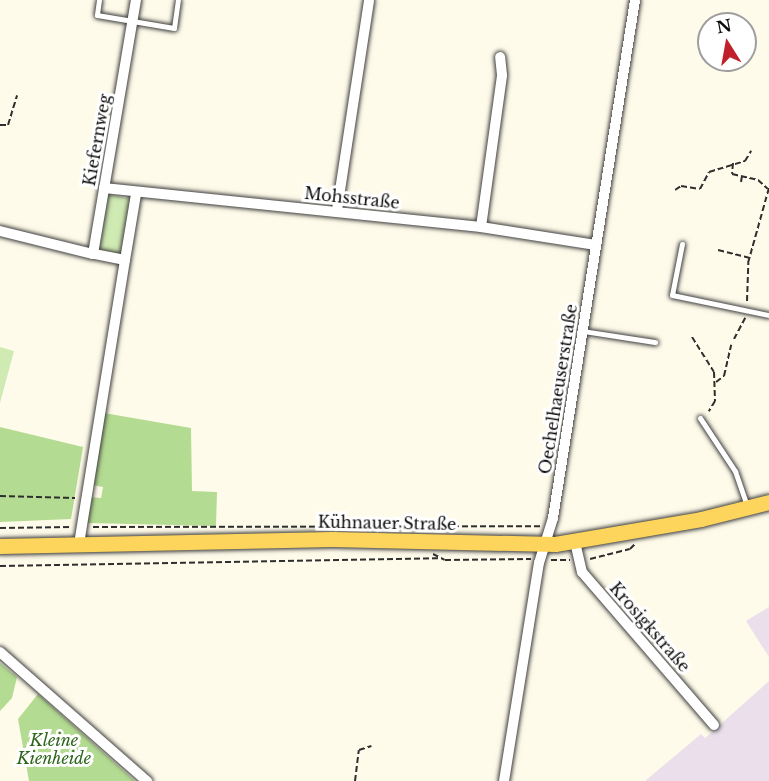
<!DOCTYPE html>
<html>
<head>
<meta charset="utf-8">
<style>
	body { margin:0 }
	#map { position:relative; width:769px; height:781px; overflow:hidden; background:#fffbea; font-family:"Libre Baskerville",serif }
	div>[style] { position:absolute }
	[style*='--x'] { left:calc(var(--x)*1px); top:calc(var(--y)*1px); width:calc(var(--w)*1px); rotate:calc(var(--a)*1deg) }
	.industrial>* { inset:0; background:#eadfeb }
	.green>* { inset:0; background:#d0eab3 }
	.forest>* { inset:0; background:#b4db92 }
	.path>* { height:2px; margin-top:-1px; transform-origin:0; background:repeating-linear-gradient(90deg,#2e2e2e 0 6px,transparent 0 9px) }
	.roads { filter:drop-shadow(0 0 2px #3f3f3f) drop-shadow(0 0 2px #3f3f3f) }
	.service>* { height:5px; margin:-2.5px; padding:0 2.5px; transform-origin:2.5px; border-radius:2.5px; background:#fff }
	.minor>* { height:10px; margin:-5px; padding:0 5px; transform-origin:5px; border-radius:5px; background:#fff }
	.primary>* { height:15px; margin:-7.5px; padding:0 7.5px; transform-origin:7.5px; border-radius:7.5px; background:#fdd55c }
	span { translate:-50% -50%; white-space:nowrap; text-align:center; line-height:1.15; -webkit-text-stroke:6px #fff; paint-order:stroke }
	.street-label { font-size:16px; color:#0c0c0c }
	.park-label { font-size:16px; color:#2b651a; font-style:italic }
	.north { position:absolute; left:697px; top:12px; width:60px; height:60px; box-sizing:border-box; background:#fff; border:2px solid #9e9e9e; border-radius:50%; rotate:349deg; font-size:16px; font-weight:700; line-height:24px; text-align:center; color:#0c0c0c }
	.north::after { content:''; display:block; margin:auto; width:21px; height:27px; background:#c02029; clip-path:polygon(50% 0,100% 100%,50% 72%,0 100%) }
</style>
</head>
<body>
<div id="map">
	<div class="industrial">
		<i style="clip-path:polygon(769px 607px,769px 657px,746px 621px)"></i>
		<i style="clip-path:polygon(769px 681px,769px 781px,645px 781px,701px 734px,705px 738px)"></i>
	</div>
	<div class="green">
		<i style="clip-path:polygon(106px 194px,131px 199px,121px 254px,96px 250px)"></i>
		<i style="clip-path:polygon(0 347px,14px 351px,0 403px)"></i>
	</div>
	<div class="forest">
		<i style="clip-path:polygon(104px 413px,191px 428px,192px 491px,217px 492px,216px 526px,87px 523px,90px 497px,101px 498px,103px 487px,93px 485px)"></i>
		<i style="clip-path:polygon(0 427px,83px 447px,71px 519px,0 522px)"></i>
		<i style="clip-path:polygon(0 663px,17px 677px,12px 698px,0 711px)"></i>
		<i style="clip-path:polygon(38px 694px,135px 781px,29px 781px,18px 719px)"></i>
	</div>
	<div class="path">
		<i style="--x:0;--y:125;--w:8;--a:0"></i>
		<i style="--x:8;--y:125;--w:31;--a:-73"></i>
		<i style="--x:733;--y:163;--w:11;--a:95"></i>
		<i style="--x:732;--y:174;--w:27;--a:13"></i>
		<i style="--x:758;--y:180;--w:13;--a:42"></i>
		<i style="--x:741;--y:182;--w:6;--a:-81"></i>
		<i style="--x:675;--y:190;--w:7;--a:-34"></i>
		<i style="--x:681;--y:186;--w:19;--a:9"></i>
		<i style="--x:700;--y:189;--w:19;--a:-62"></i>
		<i style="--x:709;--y:172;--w:38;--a:-17"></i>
		<i style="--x:745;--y:161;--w:12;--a:-59"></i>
		<i style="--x:718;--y:250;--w:32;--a:14"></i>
		<i style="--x:747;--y:301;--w:38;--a:-88"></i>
		<i style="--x:748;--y:263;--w:78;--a:-74.4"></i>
		<i style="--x:692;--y:337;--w:41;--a:57.8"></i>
		<i style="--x:714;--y:372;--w:29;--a:88"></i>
		<i style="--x:715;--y:401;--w:12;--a:121"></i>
		<i style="--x:734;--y:339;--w:24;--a:-62"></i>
		<i style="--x:716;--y:382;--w:10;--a:-37"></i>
		<i style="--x:724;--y:376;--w:32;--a:-77"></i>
		<i style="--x:0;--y:496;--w:75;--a:1.5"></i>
		<i style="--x:93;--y:527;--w:447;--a:-0.1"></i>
		<i style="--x:0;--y:528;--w:72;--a:-0.8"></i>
		<i style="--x:433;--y:554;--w:13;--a:27"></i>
		<i style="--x:445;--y:560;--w:86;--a:-0.7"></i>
		<i style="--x:590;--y:559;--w:41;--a:-14"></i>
		<i style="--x:630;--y:549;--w:7;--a:-45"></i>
		<i style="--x:551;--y:560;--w:19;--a:0"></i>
		<i style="--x:0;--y:566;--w:438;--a:-1"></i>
		<i style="--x:355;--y:781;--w:31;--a:-83"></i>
		<i style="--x:359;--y:750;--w:13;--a:-18"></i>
	</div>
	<div class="roads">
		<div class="service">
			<i style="--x:99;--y:0;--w:15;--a:98"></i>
			<i style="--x:97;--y:15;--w:78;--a:9.6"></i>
			<i style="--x:174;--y:28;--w:28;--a:-82"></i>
			<i style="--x:682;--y:244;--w:52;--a:101.1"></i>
			<i style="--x:672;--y:295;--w:99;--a:11.7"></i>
			<i style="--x:583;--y:331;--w:73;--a:8.7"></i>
			<i style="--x:700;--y:418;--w:64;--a:56.6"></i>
			<i style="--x:735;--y:471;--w:37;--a:71"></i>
		</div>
		<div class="minor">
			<i style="--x:104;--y:188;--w:379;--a:5.9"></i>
			<i style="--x:481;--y:227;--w:116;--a:8.9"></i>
			<i style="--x:337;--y:210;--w:212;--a:-81.3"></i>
			<i style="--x:481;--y:227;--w:153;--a:-82.1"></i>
			<i style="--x:502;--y:75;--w:18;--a:-96"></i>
			<i style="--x:0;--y:231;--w:96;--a:13.9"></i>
			<i style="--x:125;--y:260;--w:67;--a:-80.5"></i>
			<i style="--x:575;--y:542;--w:31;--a:77"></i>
			<i style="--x:582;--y:572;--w:202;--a:49.2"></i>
			<i style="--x:79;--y:544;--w:288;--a:-80.8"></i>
			<i style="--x:125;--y:260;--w:33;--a:-169"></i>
			<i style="--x:93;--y:254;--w:258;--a:-80.4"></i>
			<i style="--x:0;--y:652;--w:196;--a:41.3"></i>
			<i style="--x:504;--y:781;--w:221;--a:-80.9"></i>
			<i style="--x:539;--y:563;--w:47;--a:-72.7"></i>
			<i style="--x:553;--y:518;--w:524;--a:-81"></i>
		</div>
		<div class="primary">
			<i style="--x:0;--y:546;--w:332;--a:-1.2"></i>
			<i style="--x:332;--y:539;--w:223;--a:1.3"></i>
			<i style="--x:555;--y:544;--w:148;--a:-9.7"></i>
			<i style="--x:701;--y:519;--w:70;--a:-14"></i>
		</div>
	</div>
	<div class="street-label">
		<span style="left:97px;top:140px;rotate:-80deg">Kiefernweg</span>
		<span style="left:352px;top:198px;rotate:6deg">Mohsstraße</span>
		<span style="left:558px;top:389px;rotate:-81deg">Oechelhaeuserstraße</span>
		<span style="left:387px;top:523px;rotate:1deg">Kühnauer Straße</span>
		<span style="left:650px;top:627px;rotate:49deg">Krosigkstraße</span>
	</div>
	<div class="park-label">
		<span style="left:54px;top:749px">Kleine<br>Kienheide</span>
	</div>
	<div class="north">N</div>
</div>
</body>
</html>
